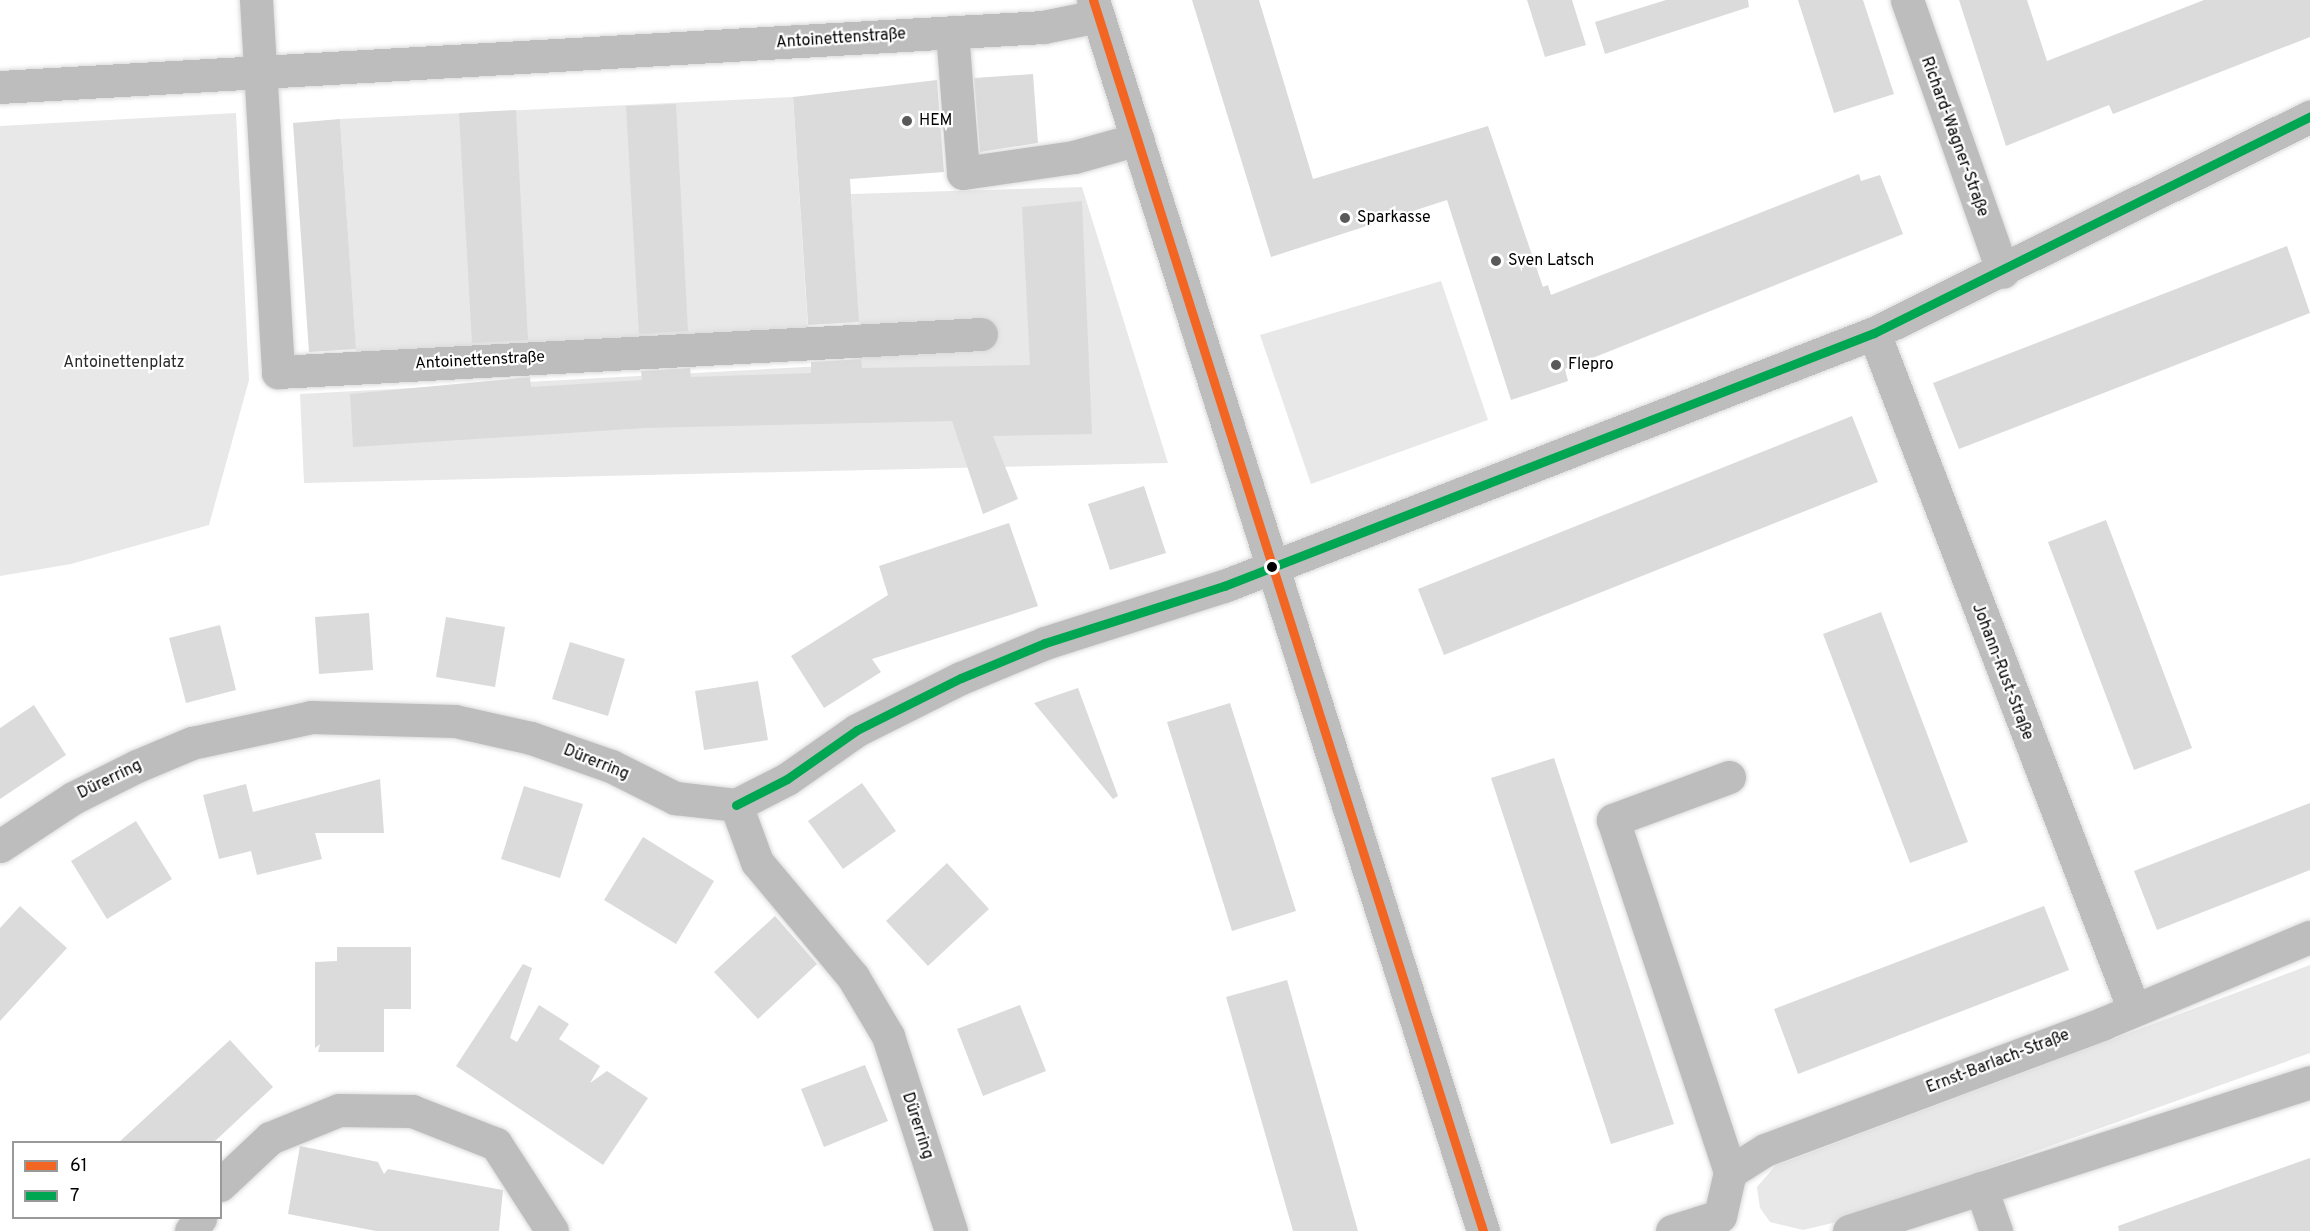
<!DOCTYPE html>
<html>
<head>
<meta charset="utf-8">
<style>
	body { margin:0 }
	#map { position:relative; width:2310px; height:1231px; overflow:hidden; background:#fff; font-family:Overpass,sans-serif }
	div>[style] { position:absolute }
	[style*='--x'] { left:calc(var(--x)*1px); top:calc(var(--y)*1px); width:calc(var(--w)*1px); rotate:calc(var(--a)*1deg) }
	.green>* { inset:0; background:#e8e8e8 }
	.building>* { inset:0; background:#dbdbdb }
	.roads { filter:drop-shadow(0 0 2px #dbdbdb) drop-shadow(0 0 2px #dbdbdb) }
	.minor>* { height:33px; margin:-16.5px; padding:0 16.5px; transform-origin:16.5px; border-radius:16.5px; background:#bdbdbd }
	.major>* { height:33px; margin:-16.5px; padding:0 16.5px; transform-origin:16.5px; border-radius:16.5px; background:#bdbdbd }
	.bus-1>* { height:9px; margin:-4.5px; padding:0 4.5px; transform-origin:4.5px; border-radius:4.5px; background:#f26522 }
	.bus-2>* { height:9px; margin:-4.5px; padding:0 4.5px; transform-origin:4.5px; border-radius:4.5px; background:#00a651 }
	.dots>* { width:16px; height:16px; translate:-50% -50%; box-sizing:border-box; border:3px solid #fff; border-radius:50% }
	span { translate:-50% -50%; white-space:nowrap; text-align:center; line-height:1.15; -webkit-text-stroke:4.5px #fff; paint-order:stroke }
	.street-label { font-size:16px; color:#000 }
	.poi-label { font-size:16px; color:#000 }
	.left { translate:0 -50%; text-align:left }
	.park-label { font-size:16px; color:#2c2c2c }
	.legend { position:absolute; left:12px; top:1141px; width:210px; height:78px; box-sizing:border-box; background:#fff; border:2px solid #999; margin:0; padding:8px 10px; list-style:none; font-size:18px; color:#000 }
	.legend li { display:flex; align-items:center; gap:12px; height:30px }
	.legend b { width:30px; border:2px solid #999 }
</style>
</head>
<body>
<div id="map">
	<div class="green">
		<i style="clip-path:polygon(793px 97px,808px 329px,356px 352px,340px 119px)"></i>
		<i style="clip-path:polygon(236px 113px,249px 380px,209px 525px,71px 564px,0 576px,0 126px)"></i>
		<i style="clip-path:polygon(1082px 187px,1168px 463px,304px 483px,300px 394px,861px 364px,851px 194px)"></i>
		<i style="clip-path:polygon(1441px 281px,1488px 420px,1311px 484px,1260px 335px)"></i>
		<i style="clip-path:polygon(2310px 965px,2310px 1053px,1841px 1221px,1803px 1230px,1770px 1222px,1760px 1208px,1757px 1187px,1775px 1166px)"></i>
	</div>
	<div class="building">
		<i style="clip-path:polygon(1192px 0,1259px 0,1313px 179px,1488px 126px,1543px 287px,1548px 285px,1551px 295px,1859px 174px,1861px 181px,1880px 175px,1903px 234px,1565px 369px,1568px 381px,1511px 400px,1447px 200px,1271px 257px)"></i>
		<i style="clip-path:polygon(1527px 0,1572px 0,1586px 45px,1545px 57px)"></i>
		<i style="clip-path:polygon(1666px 0,1748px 0,1749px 7px,1605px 54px,1595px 22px)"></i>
		<i style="clip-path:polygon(1798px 0,1863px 0,1894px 94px,1834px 113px)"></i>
		<i style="clip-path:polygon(1959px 0,2027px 0,2047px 61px,2204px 0,2310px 0,2310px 37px,2113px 114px,2109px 105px,2006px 146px)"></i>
		<i style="clip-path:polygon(1033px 74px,1038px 143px,980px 152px,974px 78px)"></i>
		<i style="clip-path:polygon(937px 80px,944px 172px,850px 179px,859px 322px,808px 325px,793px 97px)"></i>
		<i style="clip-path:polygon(676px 104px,688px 331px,639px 334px,626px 106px)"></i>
		<i style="clip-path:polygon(516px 110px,528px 340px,472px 343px,459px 113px)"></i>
		<i style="clip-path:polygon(340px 119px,356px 349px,309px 352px,293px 123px)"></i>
		<i style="clip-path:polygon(1082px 201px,1092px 434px,993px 436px,1018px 499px,983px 514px,952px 421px,645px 428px,353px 447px,350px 394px,530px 377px,531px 387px,642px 380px,641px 371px,690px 368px,691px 377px,811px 373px,811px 362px,861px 359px,862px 368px,1030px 365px,1022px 207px)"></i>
		<i style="clip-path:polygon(2287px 246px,2310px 313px,1959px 449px,1933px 383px)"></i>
		<i style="clip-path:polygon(1852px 416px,1878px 482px,1444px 655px,1418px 589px)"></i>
		<i style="clip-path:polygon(1144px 486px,1166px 553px,1110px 570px,1088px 504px)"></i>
		<i style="clip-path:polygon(2106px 520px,2192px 748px,2134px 770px,2048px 542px)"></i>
		<i style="clip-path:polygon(1009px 523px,1038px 606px,872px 659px,881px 672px,824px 708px,791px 656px,888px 595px,879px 566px)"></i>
		<i style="clip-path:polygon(1881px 612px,1968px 842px,1910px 863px,1823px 634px)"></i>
		<i style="clip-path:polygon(369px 613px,373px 670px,319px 674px,315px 617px)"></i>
		<i style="clip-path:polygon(446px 617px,505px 627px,495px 687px,436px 677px)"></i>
		<i style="clip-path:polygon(220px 625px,236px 690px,186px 703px,169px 638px)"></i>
		<i style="clip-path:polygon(570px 642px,625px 659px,608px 716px,552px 699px)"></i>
		<i style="clip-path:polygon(758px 681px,768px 740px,704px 750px,695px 691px)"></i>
		<i style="clip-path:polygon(1078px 688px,1118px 796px,1113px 799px,1034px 703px)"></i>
		<i style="clip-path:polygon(1230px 703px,1296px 911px,1232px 931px,1167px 722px)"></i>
		<i style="clip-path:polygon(34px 705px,66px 755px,0 799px,0 728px)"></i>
		<i style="clip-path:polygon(1554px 758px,1674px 1124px,1611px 1144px,1491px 778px)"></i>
		<i style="clip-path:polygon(380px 779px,384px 833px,315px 833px,322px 859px,257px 875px,251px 851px,219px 859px,203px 795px,246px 784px,253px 812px)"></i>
		<i style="clip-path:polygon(862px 783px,896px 831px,843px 869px,808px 821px)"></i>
		<i style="clip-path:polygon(524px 786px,583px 804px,560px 878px,501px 859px)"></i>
		<i style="clip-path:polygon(2310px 803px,2310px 870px,2157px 930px,2134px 871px)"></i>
		<i style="clip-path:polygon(136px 821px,172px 879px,107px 919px,71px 861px)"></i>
		<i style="clip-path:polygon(643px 837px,714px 881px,676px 944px,604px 900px)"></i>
		<i style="clip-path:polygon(947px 863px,989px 909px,928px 966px,886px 921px)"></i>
		<i style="clip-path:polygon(20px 906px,67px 948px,0 1021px,0 928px)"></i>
		<i style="clip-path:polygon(2044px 906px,2069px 970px,1798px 1074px,1774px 1009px)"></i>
		<i style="clip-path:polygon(775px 916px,817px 964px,758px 1019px,714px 972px)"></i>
		<i style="clip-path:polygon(337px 947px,411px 947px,411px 1009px,384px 1009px,384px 1052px,318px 1052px,320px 1044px,315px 1048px,315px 962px,337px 961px)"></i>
		<i style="clip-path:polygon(523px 964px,532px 968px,510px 1038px,517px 1042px,539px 1005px,569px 1024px,559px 1039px,600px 1066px,590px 1083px,607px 1071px,648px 1098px,603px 1165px,456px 1066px)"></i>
		<i style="clip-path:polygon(1287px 980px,1329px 1128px,1358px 1231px,1293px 1231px,1226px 997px)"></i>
		<i style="clip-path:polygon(1020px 1005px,1046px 1071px,983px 1096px,957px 1029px)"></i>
		<i style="clip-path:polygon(230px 1040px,273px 1087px,213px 1143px,118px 1143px)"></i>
		<i style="clip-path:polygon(865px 1065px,888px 1121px,824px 1147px,801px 1089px)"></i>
		<i style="clip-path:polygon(300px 1146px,378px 1162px,384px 1174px,388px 1169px,503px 1190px,499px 1231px,376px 1231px,288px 1214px)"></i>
		<i style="clip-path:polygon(2310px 1158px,2310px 1231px,2119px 1231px,2118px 1226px)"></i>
	</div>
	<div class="roads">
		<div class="minor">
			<i style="--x:256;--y:0;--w:373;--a:86.6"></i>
			<i style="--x:278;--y:372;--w:704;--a:-3.09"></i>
			<i style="--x:1907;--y:0;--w:288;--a:70.6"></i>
			<i style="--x:952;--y:32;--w:141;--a:85.5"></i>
			<i style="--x:963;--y:173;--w:112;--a:-8.2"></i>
			<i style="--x:1074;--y:157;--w:66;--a:-15.7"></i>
			<i style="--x:0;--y:87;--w:1045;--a:-3.29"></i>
			<i style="--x:1043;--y:27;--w:56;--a:-11.3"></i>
			<i style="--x:1874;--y:333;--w:725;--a:68.99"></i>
			<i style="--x:1729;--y:777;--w:124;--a:159.7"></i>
			<i style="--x:1613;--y:820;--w:371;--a:71.6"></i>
			<i style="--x:736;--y:805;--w:57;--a:-27"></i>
			<i style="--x:787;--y:779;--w:85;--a:-35"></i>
			<i style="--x:857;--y:730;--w:116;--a:-26.6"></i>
			<i style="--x:961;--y:678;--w:91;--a:-22.6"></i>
			<i style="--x:1045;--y:643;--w:188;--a:-17.7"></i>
			<i style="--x:1224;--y:586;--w:698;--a:-21.27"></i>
			<i style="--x:1874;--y:333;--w:487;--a:-26.4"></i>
			<i style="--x:736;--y:805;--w:61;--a:69.8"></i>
			<i style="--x:757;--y:862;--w:150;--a:50.1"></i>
			<i style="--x:853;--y:977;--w:69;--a:59.3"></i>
			<i style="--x:888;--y:1036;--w:205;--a:72.1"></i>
			<i style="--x:0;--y:846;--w:87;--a:-33.3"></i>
			<i style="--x:73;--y:798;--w:72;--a:-26.6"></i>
			<i style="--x:137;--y:766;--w:60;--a:-22.7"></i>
			<i style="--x:192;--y:743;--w:122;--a:-12.3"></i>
			<i style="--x:311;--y:717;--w:144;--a:1.6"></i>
			<i style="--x:455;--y:721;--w:78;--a:12.6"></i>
			<i style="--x:531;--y:738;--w:85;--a:19.3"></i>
			<i style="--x:611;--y:766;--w:72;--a:26.6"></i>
			<i style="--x:675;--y:798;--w:61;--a:6.5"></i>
			<i style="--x:220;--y:1185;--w:69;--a:-43.2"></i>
			<i style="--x:270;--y:1138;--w:74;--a:-22.1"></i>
			<i style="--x:339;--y:1110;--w:73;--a:0.8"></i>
			<i style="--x:412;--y:1111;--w:90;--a:21.4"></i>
			<i style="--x:496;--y:1144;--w:103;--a:57.2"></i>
			<i style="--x:1981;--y:1188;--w:46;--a:70.8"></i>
			<i style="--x:1720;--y:1216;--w:45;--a:-77.2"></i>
			<i style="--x:1730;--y:1172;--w:41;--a:-32.2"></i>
			<i style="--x:1765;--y:1150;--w:362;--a:-20.5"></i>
			<i style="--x:2104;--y:1023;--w:223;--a:-22.7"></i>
			<i style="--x:191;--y:1231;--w:16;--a:-55"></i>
			<i style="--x:1672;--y:1231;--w:50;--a:-17.4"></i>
			<i style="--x:1849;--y:1231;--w:484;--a:-17.9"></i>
		</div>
		<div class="major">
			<i style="--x:1093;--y:0;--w:1291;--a:72.42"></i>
		</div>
	</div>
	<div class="bus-1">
		<i style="--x:1093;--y:0;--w:1291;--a:72.42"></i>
	</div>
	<div class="bus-2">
		<i style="--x:736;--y:805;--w:57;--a:-27"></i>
		<i style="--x:787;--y:779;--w:85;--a:-35"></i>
		<i style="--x:857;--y:730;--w:116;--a:-26.6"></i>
		<i style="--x:961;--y:678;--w:91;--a:-22.6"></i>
		<i style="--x:1045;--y:643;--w:188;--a:-17.7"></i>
		<i style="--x:1224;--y:586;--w:698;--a:-21.27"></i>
		<i style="--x:1874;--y:333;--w:487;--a:-26.4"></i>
	</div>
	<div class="dots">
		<i style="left:907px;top:121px;background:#595959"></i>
		<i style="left:1345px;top:218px;background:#595959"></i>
		<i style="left:1496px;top:261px;background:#595959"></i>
		<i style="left:1556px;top:365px;background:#595959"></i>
		<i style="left:1272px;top:567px;background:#000"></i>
	</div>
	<div class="street-label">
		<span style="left:841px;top:39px;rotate:-4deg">Antoinettenstraße</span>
		<span style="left:1954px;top:137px;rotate:70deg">Richard-Wagner-Straße</span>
		<span style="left:480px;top:361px;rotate:-3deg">Antoinettenstraße</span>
		<span style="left:2002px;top:672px;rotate:69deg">Johann-Rust-Straße</span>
		<span style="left:596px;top:763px;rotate:22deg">Dürerring</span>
		<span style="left:110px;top:780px;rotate:-26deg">Dürerring</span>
		<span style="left:1998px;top:1062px;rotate:-21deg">Ernst-Barlach-Straße</span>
		<span style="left:917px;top:1126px;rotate:72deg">Dürerring</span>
	</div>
	<div class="poi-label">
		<span class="left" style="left:919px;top:121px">HEM</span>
		<span class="left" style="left:1357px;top:218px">Sparkasse</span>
		<span class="left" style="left:1508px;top:261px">Sven Latsch</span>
		<span class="left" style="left:1568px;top:365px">Flepro</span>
	</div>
	<div class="park-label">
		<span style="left:124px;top:363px">Antoinettenplatz</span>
	</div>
	<ul class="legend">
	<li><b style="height:8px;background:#f26522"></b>61</li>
	<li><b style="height:8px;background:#00a651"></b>7</li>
	</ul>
</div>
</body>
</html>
